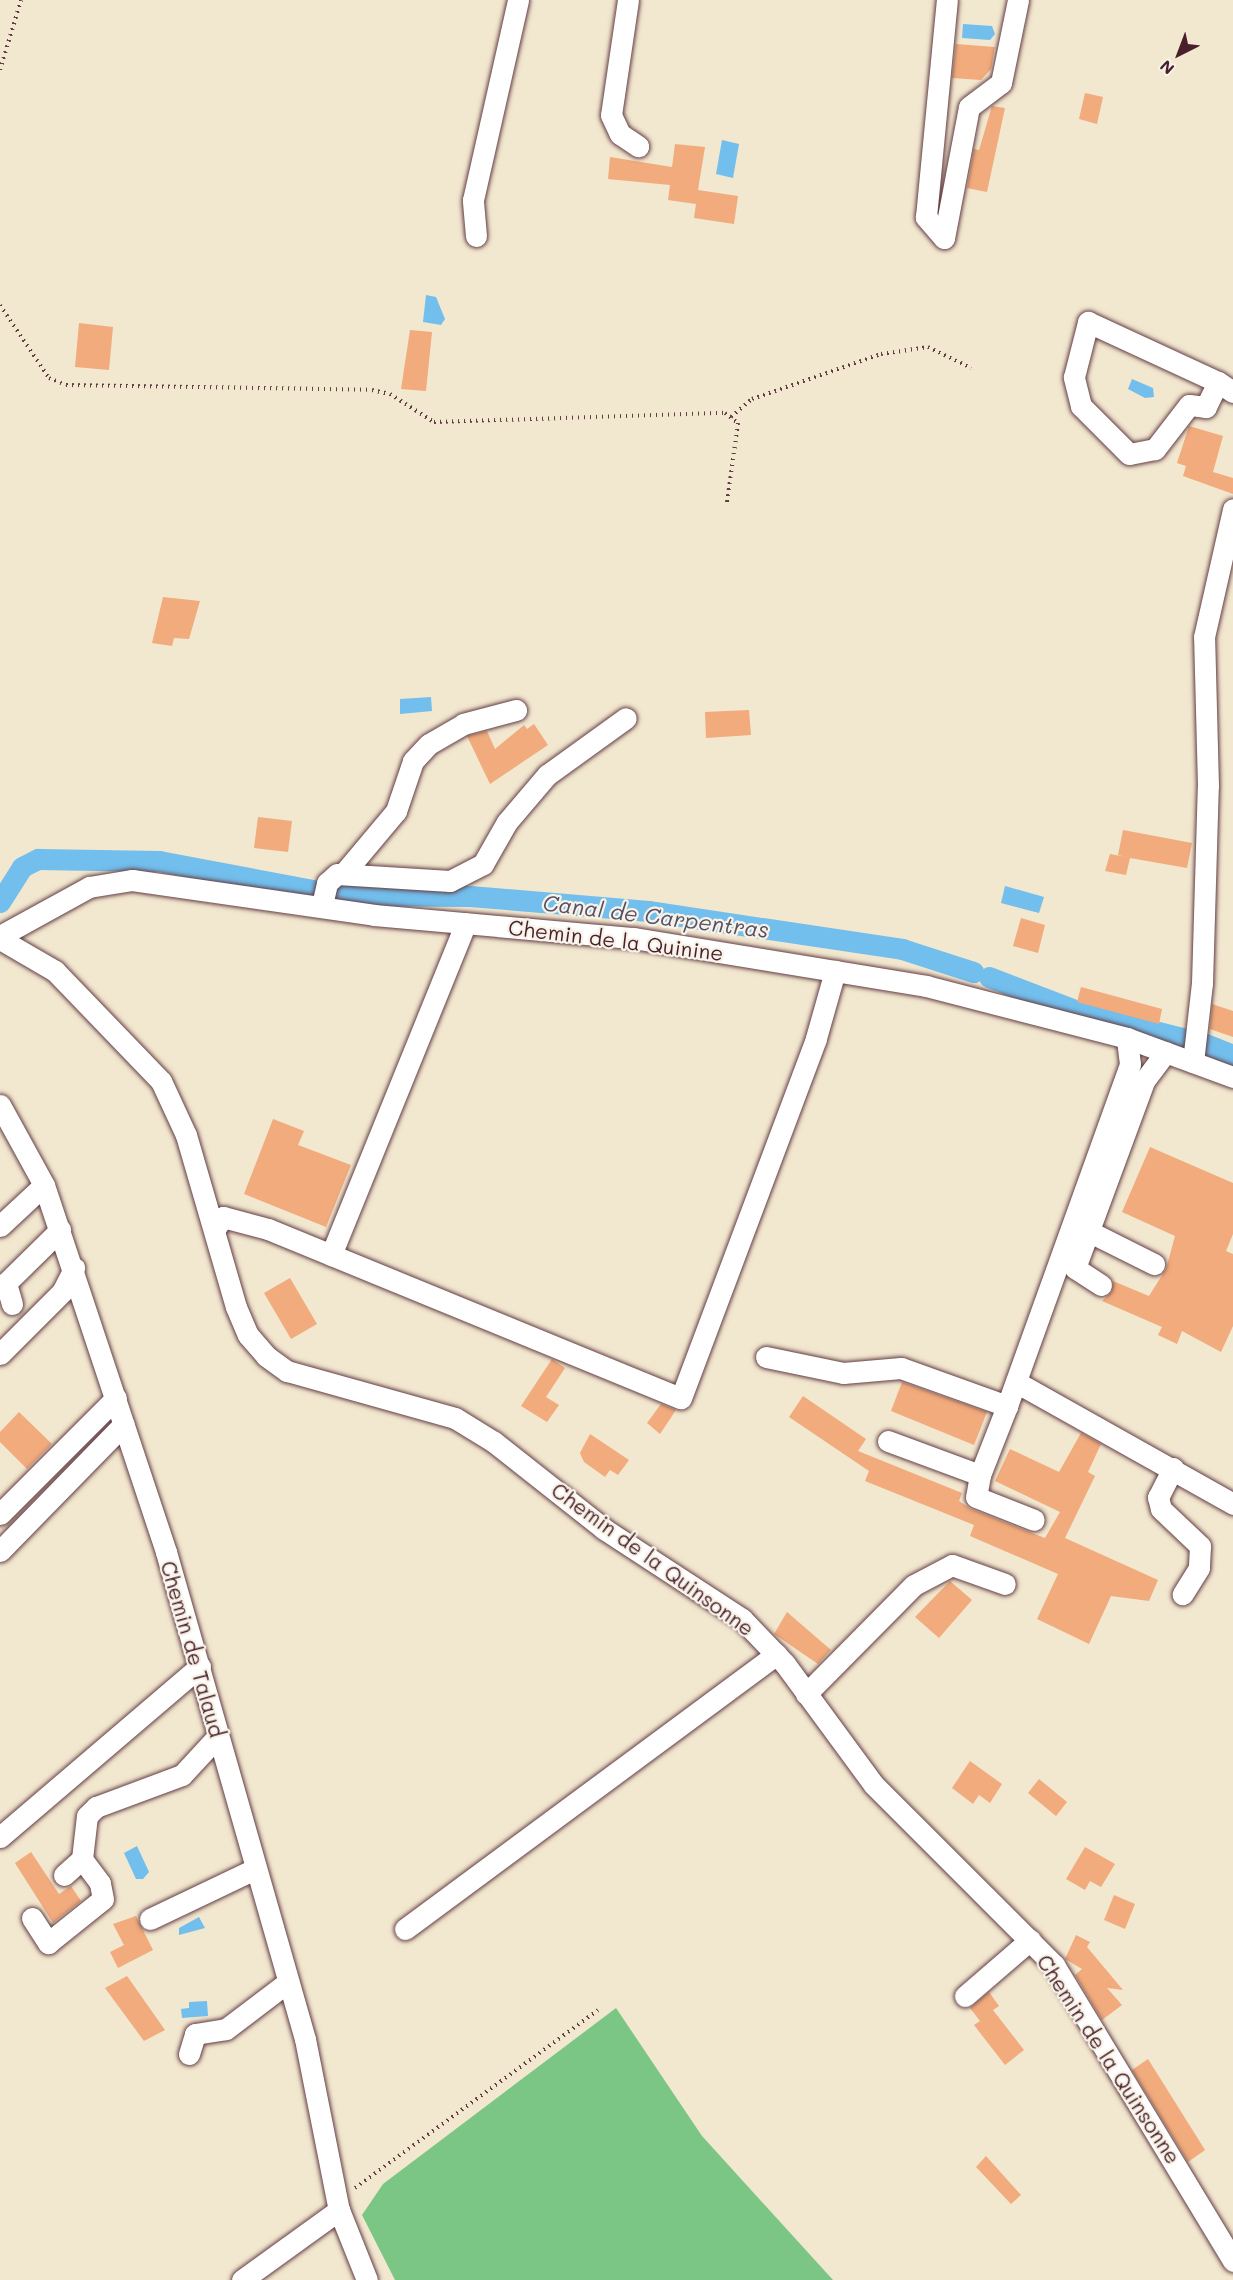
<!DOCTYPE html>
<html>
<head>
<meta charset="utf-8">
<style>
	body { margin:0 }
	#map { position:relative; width:1233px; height:2280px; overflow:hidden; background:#f2e7cf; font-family:Mali,sans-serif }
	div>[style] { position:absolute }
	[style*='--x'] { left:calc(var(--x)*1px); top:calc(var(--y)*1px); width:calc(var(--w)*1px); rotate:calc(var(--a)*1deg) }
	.green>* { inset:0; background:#7bc684 }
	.water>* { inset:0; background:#72beec }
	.canal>* { height:21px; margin:-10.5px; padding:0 10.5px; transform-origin:10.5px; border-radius:10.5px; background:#72beec }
	.building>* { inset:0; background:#f1ab7c }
	.path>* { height:4px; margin-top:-2px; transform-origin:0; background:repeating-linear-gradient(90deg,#633d44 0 1.5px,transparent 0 6px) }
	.roads { filter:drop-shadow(0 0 2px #633d44) drop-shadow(0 0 2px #633d44) }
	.minor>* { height:21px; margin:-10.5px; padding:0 10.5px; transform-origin:10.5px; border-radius:10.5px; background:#fff }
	span { translate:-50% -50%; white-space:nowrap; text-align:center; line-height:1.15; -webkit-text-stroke:4.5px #f7f3e8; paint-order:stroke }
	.street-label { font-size:21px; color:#4a1f2b }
	.water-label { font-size:22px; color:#564f65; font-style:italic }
	.north { position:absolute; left:1149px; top:24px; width:60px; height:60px; -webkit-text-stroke:4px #f7f3e8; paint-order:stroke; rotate:222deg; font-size:16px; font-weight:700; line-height:24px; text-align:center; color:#4a1f2b }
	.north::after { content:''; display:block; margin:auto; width:21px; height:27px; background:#4a1f2b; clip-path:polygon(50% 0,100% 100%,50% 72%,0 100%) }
</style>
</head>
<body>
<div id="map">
	<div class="green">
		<i style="clip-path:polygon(616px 2008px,702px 2136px,833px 2280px,395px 2280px,362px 2215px,383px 2184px)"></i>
	</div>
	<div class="water">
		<i style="clip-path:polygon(963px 24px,992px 26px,995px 34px,990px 40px,962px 38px)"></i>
		<i style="clip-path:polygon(722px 140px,739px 144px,733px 178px,716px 174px)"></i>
		<i style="clip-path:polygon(426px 295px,436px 297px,445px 319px,441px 325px,423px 322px)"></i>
		<i style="clip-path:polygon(1132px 379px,1153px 388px,1154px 397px,1145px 398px,1128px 389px)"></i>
		<i style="clip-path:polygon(431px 697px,432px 711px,400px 714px,400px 699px)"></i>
		<i style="clip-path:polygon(1005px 886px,1044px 897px,1039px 913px,1001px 903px)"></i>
		<i style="clip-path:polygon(137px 1846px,149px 1872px,143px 1879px,136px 1879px,124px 1853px)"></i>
		<i style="clip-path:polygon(199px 1917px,205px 1928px,179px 1935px,179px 1928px)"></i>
		<i style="clip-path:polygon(207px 2001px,208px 2016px,182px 2018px,181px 2009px,189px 2008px,189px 2002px)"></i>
	</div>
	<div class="canal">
		<i style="--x:334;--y:895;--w:136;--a:0.4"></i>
		<i style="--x:470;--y:896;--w:179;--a:4.8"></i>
		<i style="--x:648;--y:911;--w:257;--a:8.5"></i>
		<i style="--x:902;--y:949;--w:75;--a:17.9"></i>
		<i style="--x:0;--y:902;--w:41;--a:-57.8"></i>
		<i style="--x:22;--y:867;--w:18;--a:-27"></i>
		<i style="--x:38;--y:859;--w:121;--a:0.9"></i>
		<i style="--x:159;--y:861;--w:162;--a:10.7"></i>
		<i style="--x:989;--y:977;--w:97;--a:21"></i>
		<i style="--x:1080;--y:1012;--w:109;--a:14.3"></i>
		<i style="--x:1203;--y:1043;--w:32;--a:22"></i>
	</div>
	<div class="building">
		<i style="clip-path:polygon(956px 44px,995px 47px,991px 69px,981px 80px,952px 78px)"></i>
		<i style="clip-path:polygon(1085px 93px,1103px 97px,1097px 124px,1079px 119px)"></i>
		<i style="clip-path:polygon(992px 106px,1005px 108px,987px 192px,967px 188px,974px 149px,979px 150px)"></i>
		<i style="clip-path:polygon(675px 144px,705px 147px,698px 190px,738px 196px,734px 224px,694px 218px,696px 204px,668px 200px,670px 185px,608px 179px,610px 157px,672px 167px)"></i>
		<i style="clip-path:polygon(79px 323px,113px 327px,109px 370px,75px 367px)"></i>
		<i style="clip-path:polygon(410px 330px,432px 332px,426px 391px,401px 389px)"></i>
		<i style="clip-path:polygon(1189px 426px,1223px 436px,1213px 472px,1233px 478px,1233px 494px,1183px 476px,1186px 466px,1177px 463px)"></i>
		<i style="clip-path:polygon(163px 597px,200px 601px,189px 639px,174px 638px,172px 646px,152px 643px)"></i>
		<i style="clip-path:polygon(749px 710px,751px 735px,706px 738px,705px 712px)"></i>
		<i style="clip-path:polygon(534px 724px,548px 745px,490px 784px,467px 736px,487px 731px,495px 749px,524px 725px,527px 729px)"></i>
		<i style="clip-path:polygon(258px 817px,292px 821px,288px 852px,254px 848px)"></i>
		<i style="clip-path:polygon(1123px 830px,1192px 843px,1187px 868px,1130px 858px,1126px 875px,1105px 871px,1110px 854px,1126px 857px,1118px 855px)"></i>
		<i style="clip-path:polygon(1021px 918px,1045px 925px,1038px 953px,1013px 946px)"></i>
		<i style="clip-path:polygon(1081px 987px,1162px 1009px,1159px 1024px,1077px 1002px)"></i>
		<i style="clip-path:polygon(1212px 1004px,1233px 1011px,1233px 1037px,1210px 1029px)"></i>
		<i style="clip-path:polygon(273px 1119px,304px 1131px,298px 1145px,351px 1165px,326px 1227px,244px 1194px)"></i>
		<i style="clip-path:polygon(1150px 1147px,1233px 1183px,1233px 1234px,1226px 1251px,1233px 1254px,1233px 1326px,1221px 1352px,1182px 1331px,1177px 1344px,1158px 1335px,1162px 1327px,1102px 1301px,1112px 1291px,1113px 1281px,1149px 1296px,1166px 1269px,1175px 1236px,1122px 1212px)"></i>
		<i style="clip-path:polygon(290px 1278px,317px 1324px,291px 1339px,264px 1293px)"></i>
		<i style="clip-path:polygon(552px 1359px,565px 1368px,546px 1397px,559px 1405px,547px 1422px,521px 1406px)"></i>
		<i style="clip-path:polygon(902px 1382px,987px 1412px,974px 1445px,891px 1411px)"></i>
		<i style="clip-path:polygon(803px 1396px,866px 1439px,858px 1451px,962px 1493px,959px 1501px,971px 1509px,1045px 1538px,1060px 1512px,995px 1481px,1010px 1449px,1059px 1472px,1081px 1433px,1101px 1444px,1088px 1472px,1095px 1476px,1065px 1538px,1158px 1580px,1149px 1601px,1111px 1596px,1089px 1644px,1037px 1619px,1058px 1574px,970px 1536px,974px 1525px,865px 1481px,869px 1471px,789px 1417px)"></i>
		<i style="clip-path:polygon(661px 1404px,676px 1410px,660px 1434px,647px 1423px)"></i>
		<i style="clip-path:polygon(19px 1412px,52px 1444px,27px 1469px,0 1442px,0 1432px)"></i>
		<i style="clip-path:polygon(590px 1434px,629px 1460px,618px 1475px,610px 1470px,605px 1477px,584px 1462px,580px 1453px)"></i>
		<i style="clip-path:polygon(950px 1581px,972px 1600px,939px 1638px,915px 1617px)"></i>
		<i style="clip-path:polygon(787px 1612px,831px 1650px,818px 1664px,774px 1634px)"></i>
		<i style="clip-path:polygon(970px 1761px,1002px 1784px,990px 1803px,979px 1795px,973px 1804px,952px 1788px)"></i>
		<i style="clip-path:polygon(1039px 1779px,1067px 1802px,1056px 1816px,1028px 1793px)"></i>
		<i style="clip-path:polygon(1085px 1847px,1115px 1864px,1101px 1887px,1090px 1881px,1085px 1890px,1066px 1879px)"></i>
		<i style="clip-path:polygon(31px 1852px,59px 1894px,71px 1886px,81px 1901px,53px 1923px,15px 1863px)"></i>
		<i style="clip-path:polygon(1114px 1895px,1135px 1904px,1125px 1929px,1104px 1920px)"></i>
		<i style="clip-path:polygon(136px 1916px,153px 1950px,118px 1968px,110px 1952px,124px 1945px,113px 1924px)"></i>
		<i style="clip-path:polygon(1076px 1935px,1090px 1942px,1087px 1947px,1123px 1990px,1107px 1988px,1122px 2005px,1102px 2020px,1075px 1975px,1082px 1969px,1065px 1959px)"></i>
		<i style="clip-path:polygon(127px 1976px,165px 2030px,144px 2041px,105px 1988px)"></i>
		<i style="clip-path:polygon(989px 1992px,999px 2006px,993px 2010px,1024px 2050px,1005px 2065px,974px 2025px,980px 2021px,970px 2008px)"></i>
		<i style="clip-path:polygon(1148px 2059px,1205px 2150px,1188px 2162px,1132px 2070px)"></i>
		<i style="clip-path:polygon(986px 2156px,1021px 2195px,1011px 2204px,976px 2167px)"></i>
	</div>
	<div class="path">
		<i style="--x:0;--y:70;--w:73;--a:-73.3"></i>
		<i style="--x:0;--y:305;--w:88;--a:56.1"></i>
		<i style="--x:49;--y:378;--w:18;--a:22"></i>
		<i style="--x:66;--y:385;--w:306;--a:0.9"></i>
		<i style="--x:372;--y:390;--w:18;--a:13"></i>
		<i style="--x:390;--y:394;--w:52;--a:32.5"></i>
		<i style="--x:434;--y:422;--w:291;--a:-1.8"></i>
		<i style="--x:725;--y:413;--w:16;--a:38"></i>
		<i style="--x:738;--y:423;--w:80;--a:97.9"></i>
		<i style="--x:731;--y:417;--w:28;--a:-41"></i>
		<i style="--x:752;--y:399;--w:137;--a:-19.2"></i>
		<i style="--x:881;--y:354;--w:48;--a:-8.5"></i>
		<i style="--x:928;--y:347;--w:48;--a:26"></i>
		<i style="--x:355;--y:2188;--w:301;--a:-36.2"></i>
	</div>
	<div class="roads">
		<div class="minor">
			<i style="--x:628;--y:0;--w:116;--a:98.4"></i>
			<i style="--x:611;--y:115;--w:21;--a:65"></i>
			<i style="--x:620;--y:134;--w:22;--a:34"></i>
			<i style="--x:476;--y:236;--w:36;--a:-95"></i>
			<i style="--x:473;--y:200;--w:205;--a:-77.3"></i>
			<i style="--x:944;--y:238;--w:133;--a:-79.2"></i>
			<i style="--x:969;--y:107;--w:40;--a:-37"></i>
			<i style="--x:1001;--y:83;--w:85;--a:-78.4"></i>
			<i style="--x:944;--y:238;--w:28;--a:-131"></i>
			<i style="--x:926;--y:217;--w:218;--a:-84.5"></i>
			<i style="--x:1218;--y:382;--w:28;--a:116"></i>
			<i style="--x:1206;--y:407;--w:17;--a:-173"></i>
			<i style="--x:1189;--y:405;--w:56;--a:127.7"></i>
			<i style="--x:1155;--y:449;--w:26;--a:169"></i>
			<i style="--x:1129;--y:454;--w:68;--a:-135"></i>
			<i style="--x:1081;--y:406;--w:30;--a:-104"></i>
			<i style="--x:1074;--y:377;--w:57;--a:-75.7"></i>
			<i style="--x:1088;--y:322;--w:143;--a:24.8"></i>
			<i style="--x:1218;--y:382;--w:18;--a:34"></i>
			<i style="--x:344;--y:873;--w:81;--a:-50"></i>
			<i style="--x:396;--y:811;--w:53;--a:-71.2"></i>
			<i style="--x:413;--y:761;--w:23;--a:-47"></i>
			<i style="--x:429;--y:744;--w:39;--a:-30"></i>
			<i style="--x:463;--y:724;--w:55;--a:-14.8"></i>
			<i style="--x:322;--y:905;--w:23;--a:-77"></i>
			<i style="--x:327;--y:883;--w:13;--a:-42"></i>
			<i style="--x:337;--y:874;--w:113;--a:3.5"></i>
			<i style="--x:450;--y:881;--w:37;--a:-27"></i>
			<i style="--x:483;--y:864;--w:48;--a:-60.3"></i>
			<i style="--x:507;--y:822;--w:62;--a:-49.6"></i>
			<i style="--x:547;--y:775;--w:97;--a:-35.8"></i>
			<i style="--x:0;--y:936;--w:102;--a:-28.8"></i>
			<i style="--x:89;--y:887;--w:44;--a:-9.2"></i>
			<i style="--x:132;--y:880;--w:245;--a:8.2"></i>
			<i style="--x:374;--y:915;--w:261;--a:5.1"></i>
			<i style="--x:634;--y:938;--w:296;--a:9.3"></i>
			<i style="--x:926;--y:986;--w:208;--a:14.5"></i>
			<i style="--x:1127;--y:1038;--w:113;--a:20.2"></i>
			<i style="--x:0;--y:939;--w:64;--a:30.2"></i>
			<i style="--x:55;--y:971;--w:153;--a:46.1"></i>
			<i style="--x:161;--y:1081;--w:60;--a:65.2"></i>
			<i style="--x:186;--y:1135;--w:179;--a:73.8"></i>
			<i style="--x:236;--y:1307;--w:30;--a:67"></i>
			<i style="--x:248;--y:1335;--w:28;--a:49"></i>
			<i style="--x:266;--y:1356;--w:26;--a:36"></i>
			<i style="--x:287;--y:1371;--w:174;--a:15.6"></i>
			<i style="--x:455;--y:1418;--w:46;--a:31.6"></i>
			<i style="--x:494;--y:1442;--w:140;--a:38.3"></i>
			<i style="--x:604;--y:1529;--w:165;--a:33.1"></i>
			<i style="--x:742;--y:1619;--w:62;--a:46.3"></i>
			<i style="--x:785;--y:1664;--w:150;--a:53.7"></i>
			<i style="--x:874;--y:1785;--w:255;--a:45"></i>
			<i style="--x:1054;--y:1965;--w:346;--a:58.8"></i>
			<i style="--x:1193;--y:1062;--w:80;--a:-83.5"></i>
			<i style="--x:1202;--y:983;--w:197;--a:-88.3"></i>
			<i style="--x:1208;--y:786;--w:149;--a:-91.5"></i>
			<i style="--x:1204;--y:637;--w:131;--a:-77.2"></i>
			<i style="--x:0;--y:1105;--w:91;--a:61.2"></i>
			<i style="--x:44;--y:1185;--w:387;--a:71.6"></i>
			<i style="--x:166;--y:1552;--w:506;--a:74.07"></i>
			<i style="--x:305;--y:2039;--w:174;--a:78.8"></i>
			<i style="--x:339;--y:2210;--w:75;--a:68.2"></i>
			<i style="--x:0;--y:1226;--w:60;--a:-43"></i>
			<i style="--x:214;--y:1230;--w:16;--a:-55"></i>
			<i style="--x:223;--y:1217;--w:47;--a:14.9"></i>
			<i style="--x:268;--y:1229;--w:446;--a:22.3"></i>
			<i style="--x:681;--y:1398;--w:384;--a:-69.4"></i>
			<i style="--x:816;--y:1038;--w:70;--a:-74.2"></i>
			<i style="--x:1088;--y:1231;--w:74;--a:26.6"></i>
			<i style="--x:331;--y:1255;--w:358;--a:-67.9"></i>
			<i style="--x:1101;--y:1285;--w:31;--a:-147"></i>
			<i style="--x:1075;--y:1268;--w:199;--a:-69.7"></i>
			<i style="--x:1144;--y:1081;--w:36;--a:-53"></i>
			<i style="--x:12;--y:1304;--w:22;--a:-106"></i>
			<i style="--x:6;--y:1283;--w:76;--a:-44.5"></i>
			<i style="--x:0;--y:1354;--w:88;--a:-45"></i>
			<i style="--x:62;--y:1292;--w:27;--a:-63"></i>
			<i style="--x:766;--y:1357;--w:79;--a:11.7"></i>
			<i style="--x:843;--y:1373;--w:58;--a:-4.9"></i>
			<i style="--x:901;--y:1368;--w:113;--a:19.7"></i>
			<i style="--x:1007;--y:1406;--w:363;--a:-70.2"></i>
			<i style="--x:1130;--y:1064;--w:26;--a:-97"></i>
			<i style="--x:1016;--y:1382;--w:249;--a:29.3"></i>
			<i style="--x:888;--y:1441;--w:98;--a:20.3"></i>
			<i style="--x:980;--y:1475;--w:74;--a:-68.6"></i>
			<i style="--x:1173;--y:1468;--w:33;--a:117"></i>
			<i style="--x:1158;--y:1497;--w:12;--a:76"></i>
			<i style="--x:1161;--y:1509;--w:54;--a:43.5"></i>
			<i style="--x:1200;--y:1546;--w:22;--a:93"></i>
			<i style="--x:1199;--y:1568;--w:31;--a:122"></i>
			<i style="--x:980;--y:1475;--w:22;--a:100"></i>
			<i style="--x:976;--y:1497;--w:62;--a:21.6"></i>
			<i style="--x:0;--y:1514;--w:164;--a:-45"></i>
			<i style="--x:0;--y:1551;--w:177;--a:-45.7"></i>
			<i style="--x:806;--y:1694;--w:153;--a:-45.3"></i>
			<i style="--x:914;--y:1585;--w:43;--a:-27.8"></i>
			<i style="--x:952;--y:1565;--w:56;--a:19.7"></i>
			<i style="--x:0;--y:1837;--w:263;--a:-40.5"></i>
			<i style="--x:64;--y:1875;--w:24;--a:-42"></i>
			<i style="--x:32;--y:1918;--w:30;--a:57"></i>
			<i style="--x:48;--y:1943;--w:70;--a:-38.7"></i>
			<i style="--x:103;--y:1899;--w:16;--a:-101"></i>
			<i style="--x:100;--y:1883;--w:30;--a:-127"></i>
			<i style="--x:82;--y:1859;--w:43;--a:-83.4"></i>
			<i style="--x:87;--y:1816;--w:13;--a:-45"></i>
			<i style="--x:96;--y:1807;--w:92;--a:-20.4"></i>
			<i style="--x:182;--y:1775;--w:53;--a:-47.3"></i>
			<i style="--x:150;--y:1919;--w:116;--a:-25.5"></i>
			<i style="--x:405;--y:1929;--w:462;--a:-36.5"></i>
			<i style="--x:965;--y:1996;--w:86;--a:-40.7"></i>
			<i style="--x:189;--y:2054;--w:21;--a:-73"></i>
			<i style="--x:195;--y:2034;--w:31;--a:-9"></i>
			<i style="--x:226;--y:2029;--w:78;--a:-37.2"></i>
			<i style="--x:242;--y:2280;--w:120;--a:-35.8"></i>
		</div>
	</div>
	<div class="street-label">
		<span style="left:616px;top:940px;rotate:7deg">Chemin de la Quinine</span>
		<span style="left:653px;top:1559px;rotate:36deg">Chemin de la Quinsonne</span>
		<span style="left:193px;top:1649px;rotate:74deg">Chemin de Talaud</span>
		<span style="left:1109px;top:2059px;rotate:57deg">Chemin de la Quinsonne</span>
	</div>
	<div class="water-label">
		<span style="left:656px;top:916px;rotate:7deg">Canal de Carpentras</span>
	</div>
	<div class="north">N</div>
</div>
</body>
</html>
